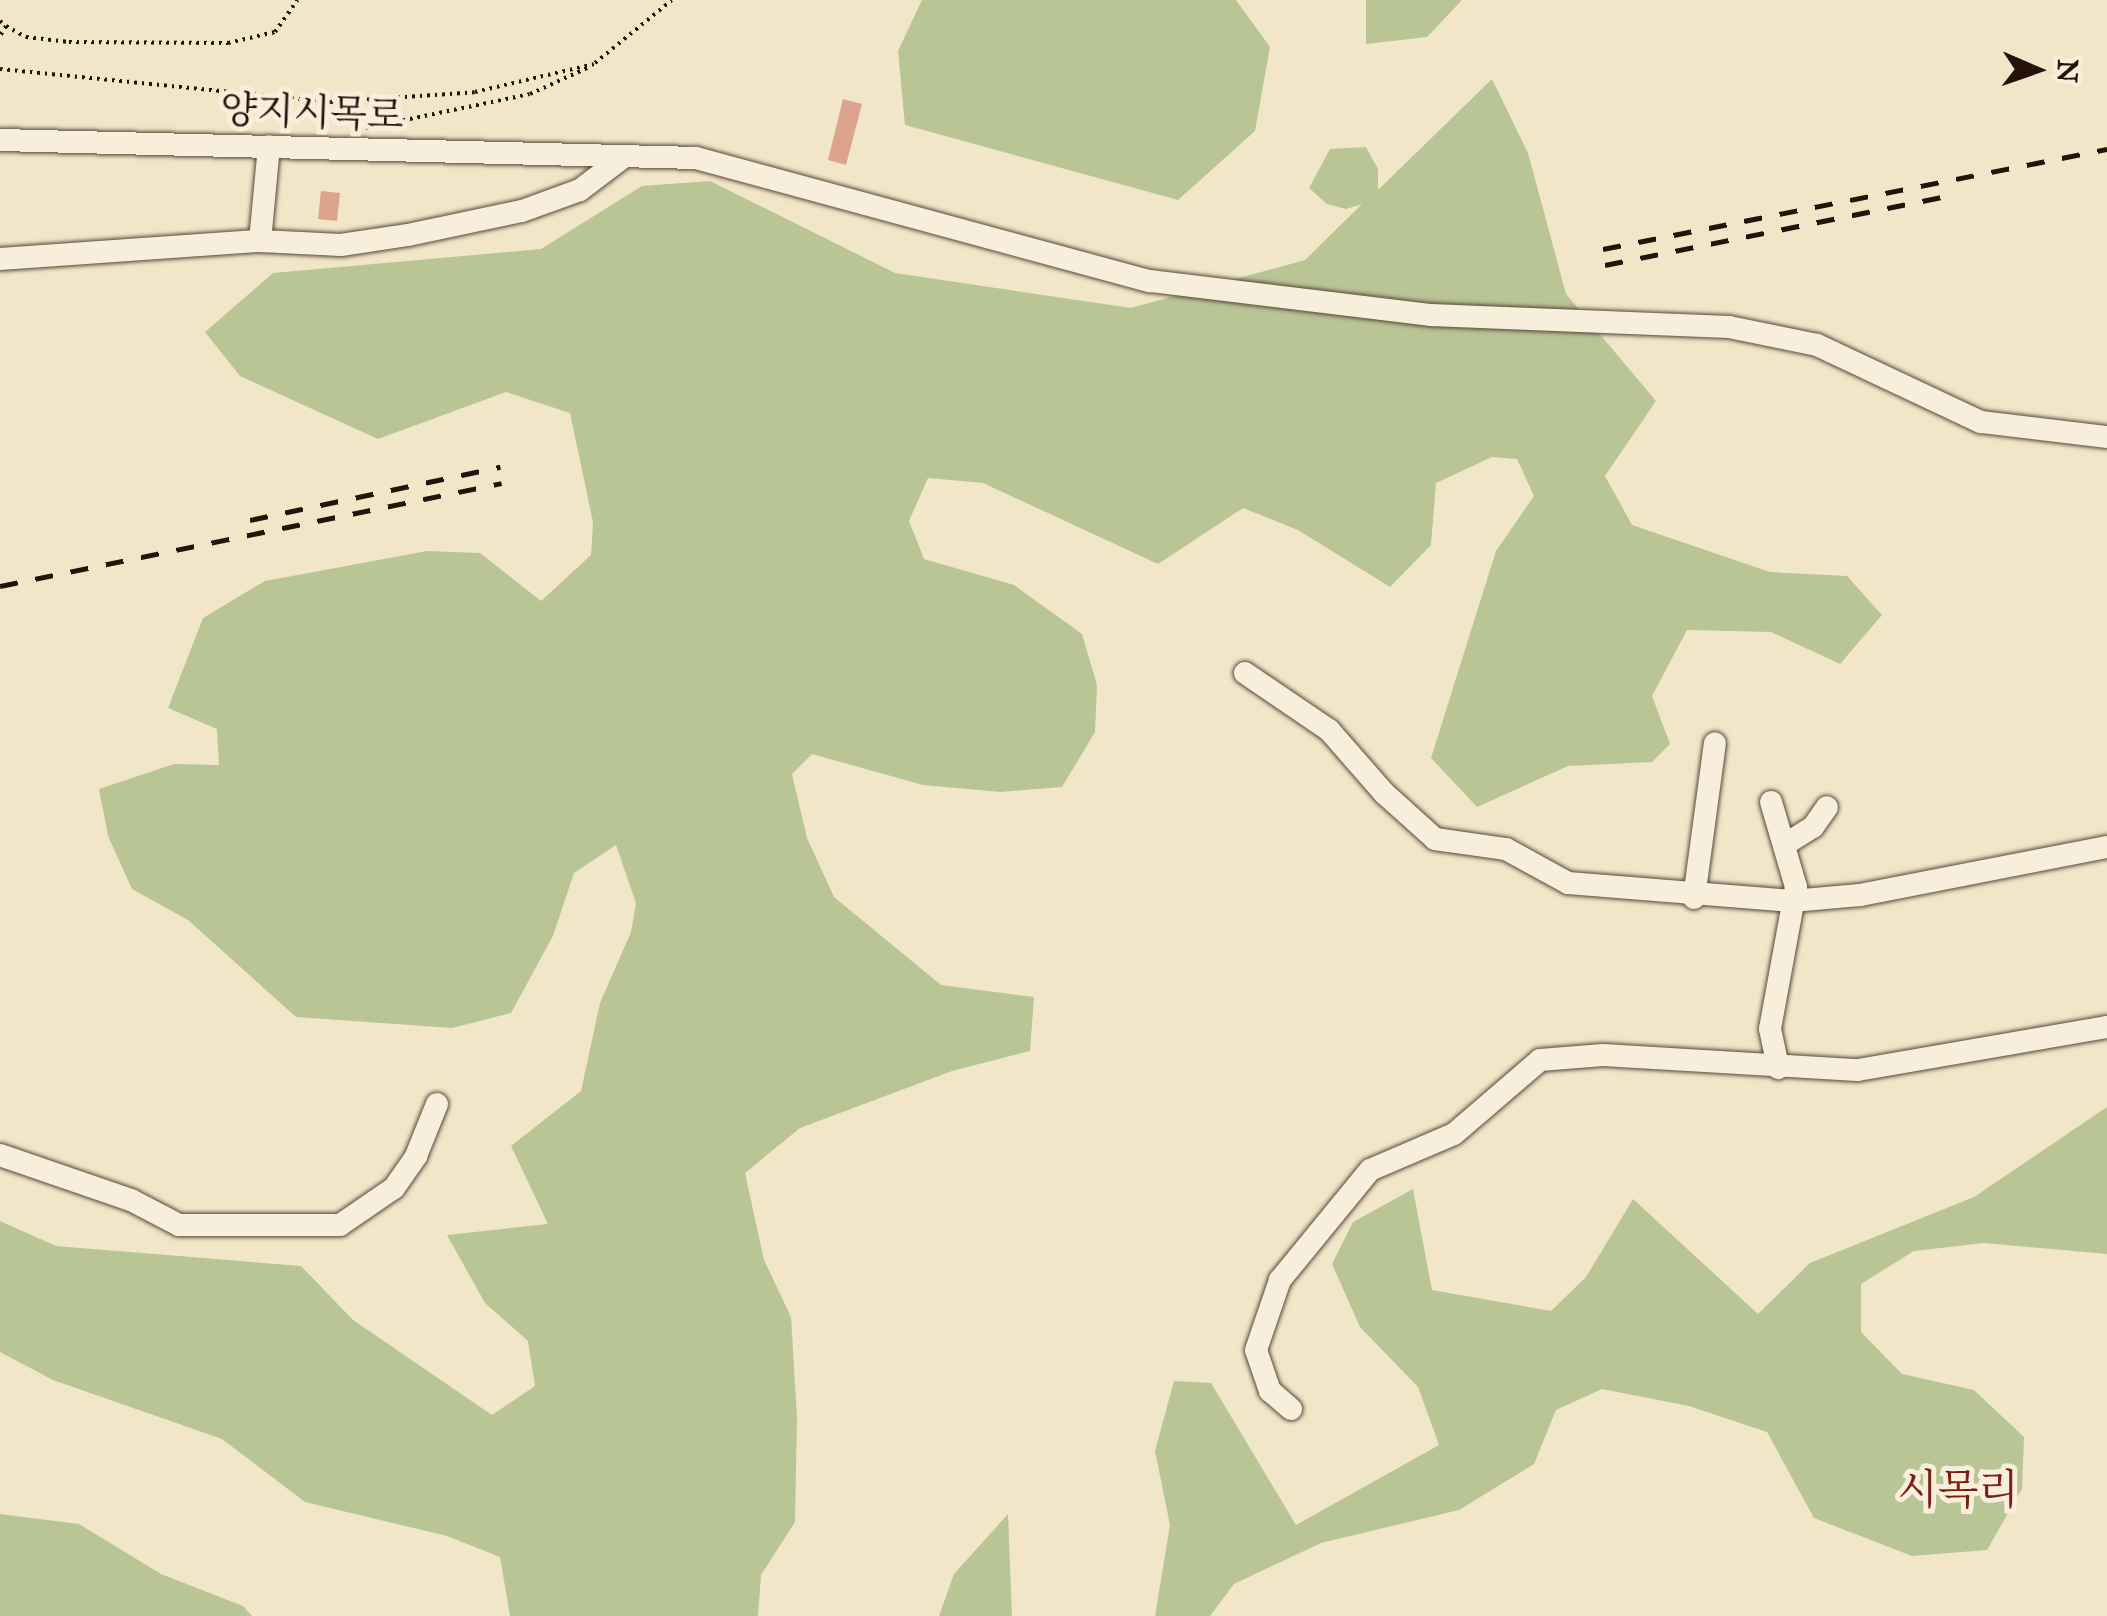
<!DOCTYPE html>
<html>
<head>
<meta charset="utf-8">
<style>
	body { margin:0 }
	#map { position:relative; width:2107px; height:1616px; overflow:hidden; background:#f2e6c8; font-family:"IM FELL Great Primer","Noto Serif KR",serif }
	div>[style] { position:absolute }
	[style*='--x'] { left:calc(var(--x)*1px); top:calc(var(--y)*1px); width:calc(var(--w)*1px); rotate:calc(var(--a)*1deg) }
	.green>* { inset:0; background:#bac596 }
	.building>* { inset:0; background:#dda38d }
	.path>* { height:4px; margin-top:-2px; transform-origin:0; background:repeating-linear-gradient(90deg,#25120a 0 2.5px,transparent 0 7.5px) }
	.roads { filter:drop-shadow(0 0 2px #58473a) drop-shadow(0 0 2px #58473a) }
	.minor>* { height:22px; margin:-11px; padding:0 11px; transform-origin:11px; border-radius:11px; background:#f7efdb }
	.rail>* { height:5px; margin-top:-2.5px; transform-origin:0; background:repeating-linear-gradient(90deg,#25120a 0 18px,transparent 0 36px) }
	span { translate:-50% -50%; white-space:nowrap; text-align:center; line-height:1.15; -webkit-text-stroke:10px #f7efdb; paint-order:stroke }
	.street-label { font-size:38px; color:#25120a }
	.quarter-label { font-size:42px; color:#7a1f14 }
	.north { position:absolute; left:1987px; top:20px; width:100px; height:100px; -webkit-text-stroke:8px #f7efdb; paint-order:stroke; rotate:92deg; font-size:28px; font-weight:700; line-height:40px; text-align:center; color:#25120a }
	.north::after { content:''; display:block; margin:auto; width:35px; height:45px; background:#25120a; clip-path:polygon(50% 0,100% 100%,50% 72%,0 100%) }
</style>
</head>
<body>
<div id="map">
	<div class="green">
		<i style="clip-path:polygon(922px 0,1236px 0,1270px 47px,1255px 131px,1178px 200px,905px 125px,898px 51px)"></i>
		<i style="clip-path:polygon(1366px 0,1462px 0,1427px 37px,1366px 44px)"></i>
		<i style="clip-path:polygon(1492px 79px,1528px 153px,1566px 294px,1656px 401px,1605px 476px,1632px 525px,1770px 572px,1847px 576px,1882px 615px,1840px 664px,1771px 632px,1687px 630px,1652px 696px,1670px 744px,1652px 762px,1568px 766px,1477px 807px,1431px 758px,1496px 551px,1534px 496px,1517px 459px,1492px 457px,1436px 483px,1431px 545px,1390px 587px,1298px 530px,1243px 508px,1158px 564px,983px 483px,928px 478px,909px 521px,924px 559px,1014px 585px,1082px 634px,1097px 685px,1095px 732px,1062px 787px,1001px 792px,923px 785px,812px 754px,792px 774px,807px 838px,834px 897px,941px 985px,1034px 997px,1030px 1051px,952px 1071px,800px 1128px,745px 1173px,764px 1260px,791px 1317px,797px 1418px,795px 1522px,761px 1575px,758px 1616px,510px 1616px,500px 1557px,447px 1536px,305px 1502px,222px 1439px,53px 1380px,0 1352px,0 1221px,56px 1246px,301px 1266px,353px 1320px,492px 1415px,535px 1386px,528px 1341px,485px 1303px,447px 1235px,548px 1224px,511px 1146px,581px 1091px,600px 1003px,631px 932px,636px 903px,616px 845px,574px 873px,553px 936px,511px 1013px,452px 1028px,296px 1017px,188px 920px,132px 889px,108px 836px,99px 789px,174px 764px,219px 765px,217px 729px,168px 708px,203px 618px,265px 581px,427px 551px,480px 553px,541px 601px,591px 555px,593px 522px,570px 413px,506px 392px,378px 439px,240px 376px,205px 332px,273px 273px,541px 249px,642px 186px,710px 181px,895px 273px,1131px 308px,1305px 260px,1362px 204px,1346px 209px,1327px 204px,1309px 188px,1330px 149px,1366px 147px,1378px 169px,1378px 190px)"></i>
		<i style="clip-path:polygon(2107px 1107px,2107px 1254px,1984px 1243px,1914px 1251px,1861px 1284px,1861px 1332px,1902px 1374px,1974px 1390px,2024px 1437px,2022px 1489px,1987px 1550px,1912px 1556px,1814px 1518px,1767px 1432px,1689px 1406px,1602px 1389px,1556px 1410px,1534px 1464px,1459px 1510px,1321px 1543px,1234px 1584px,1210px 1616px,1155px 1616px,1170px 1525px,1155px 1451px,1174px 1381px,1211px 1383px,1296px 1525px,1439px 1445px,1418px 1387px,1360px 1327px,1332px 1264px,1353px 1222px,1413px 1189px,1432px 1290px,1551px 1311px,1586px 1277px,1633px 1199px,1758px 1314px,1810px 1263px,1974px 1197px)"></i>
		<i style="clip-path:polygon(0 1514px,79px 1524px,161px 1574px,243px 1606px,252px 1616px,0 1616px)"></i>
		<i style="clip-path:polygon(1008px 1514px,1012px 1616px,939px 1616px,954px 1574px)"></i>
	</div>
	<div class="building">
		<i style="clip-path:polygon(843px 99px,862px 104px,846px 165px,828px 160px)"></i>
		<i style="clip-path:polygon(321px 191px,340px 193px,337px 221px,318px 219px)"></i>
	</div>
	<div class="path">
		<i style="--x:0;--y:21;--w:8;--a:40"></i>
		<i style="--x:6;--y:26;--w:12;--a:121"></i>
		<i style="--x:6;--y:26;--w:23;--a:29"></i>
		<i style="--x:26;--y:37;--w:43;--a:6.6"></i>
		<i style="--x:69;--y:42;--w:159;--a:0.4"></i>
		<i style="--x:228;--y:43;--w:48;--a:-13.2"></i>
		<i style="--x:275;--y:32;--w:39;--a:-55"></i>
		<i style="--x:595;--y:63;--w:99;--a:-39.3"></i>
		<i style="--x:0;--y:69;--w:332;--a:5.7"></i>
		<i style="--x:330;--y:102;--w:145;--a:-3.9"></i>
		<i style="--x:475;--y:92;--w:122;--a:-13.2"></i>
		<i style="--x:366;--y:128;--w:167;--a:-11.7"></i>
		<i style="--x:530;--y:94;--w:63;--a:-24.5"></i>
	</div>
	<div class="roads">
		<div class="minor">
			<i style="--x:0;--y:140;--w:696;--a:1.48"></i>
			<i style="--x:696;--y:158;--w:470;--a:15.2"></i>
			<i style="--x:1150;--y:281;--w:283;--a:6.9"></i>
			<i style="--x:1431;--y:315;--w:298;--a:2.3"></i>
			<i style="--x:1729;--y:327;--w:90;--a:11.6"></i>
			<i style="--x:1817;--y:345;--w:181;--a:25.2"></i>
			<i style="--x:1981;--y:422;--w:127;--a:6.8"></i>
			<i style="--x:260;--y:241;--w:95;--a:-84.6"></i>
			<i style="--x:0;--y:259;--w:261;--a:-4"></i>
			<i style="--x:260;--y:241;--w:81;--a:2.8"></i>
			<i style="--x:341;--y:245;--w:68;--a:-8.5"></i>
			<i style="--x:408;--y:235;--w:116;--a:-11.9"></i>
			<i style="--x:522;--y:211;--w:62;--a:-19.9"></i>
			<i style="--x:580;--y:190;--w:53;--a:-37.3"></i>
			<i style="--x:1245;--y:673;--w:102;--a:34.2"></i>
			<i style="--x:1329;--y:730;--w:84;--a:48.9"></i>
			<i style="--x:1384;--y:793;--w:69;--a:42"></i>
			<i style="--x:1435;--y:839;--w:72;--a:8"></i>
			<i style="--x:1506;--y:849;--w:71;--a:28.7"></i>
			<i style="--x:1568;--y:883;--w:225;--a:4.6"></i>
			<i style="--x:1792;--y:901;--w:68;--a:-5"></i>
			<i style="--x:1860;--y:895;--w:252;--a:-11"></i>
			<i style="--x:1771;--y:802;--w:89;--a:73.6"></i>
			<i style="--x:1796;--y:887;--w:144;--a:100.4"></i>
			<i style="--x:1770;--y:1029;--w:40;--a:78"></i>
			<i style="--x:1784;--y:845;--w:34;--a:-32"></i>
			<i style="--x:1813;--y:827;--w:24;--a:-55"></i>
			<i style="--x:1694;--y:898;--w:156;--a:-82.3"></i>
			<i style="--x:0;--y:1155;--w:139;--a:19"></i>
			<i style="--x:131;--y:1200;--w:54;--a:27.5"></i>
			<i style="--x:179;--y:1225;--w:161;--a:0"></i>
			<i style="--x:340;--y:1225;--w:65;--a:-34.4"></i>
			<i style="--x:394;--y:1188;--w:39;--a:-55"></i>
			<i style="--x:416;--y:1156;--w:56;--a:-68"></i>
			<i style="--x:1291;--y:1409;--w:28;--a:-139"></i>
			<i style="--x:1270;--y:1391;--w:43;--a:-108.9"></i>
			<i style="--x:1256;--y:1350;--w:74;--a:-71.1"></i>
			<i style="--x:1280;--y:1280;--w:142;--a:-50.7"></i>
			<i style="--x:1370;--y:1170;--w:91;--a:-23.2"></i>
			<i style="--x:1454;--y:1134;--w:113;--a:-40.7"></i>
			<i style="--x:1540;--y:1060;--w:63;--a:-4.5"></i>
			<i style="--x:1603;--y:1055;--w:255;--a:3.4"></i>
			<i style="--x:1858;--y:1070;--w:253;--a:-9.8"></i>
		</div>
	</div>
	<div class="rail">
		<i style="--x:1603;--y:249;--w:514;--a:-11.22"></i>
		<i style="--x:1605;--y:265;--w:345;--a:-11.4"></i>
		<i style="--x:250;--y:520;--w:256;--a:-12"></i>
		<i style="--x:0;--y:586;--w:512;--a:-11.59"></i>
	</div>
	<div class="street-label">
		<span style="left:312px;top:113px;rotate:2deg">양지시목로</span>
	</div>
	<div class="quarter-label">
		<span style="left:1958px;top:1490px">시목리</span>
	</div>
	<div class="north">N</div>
</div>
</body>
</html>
